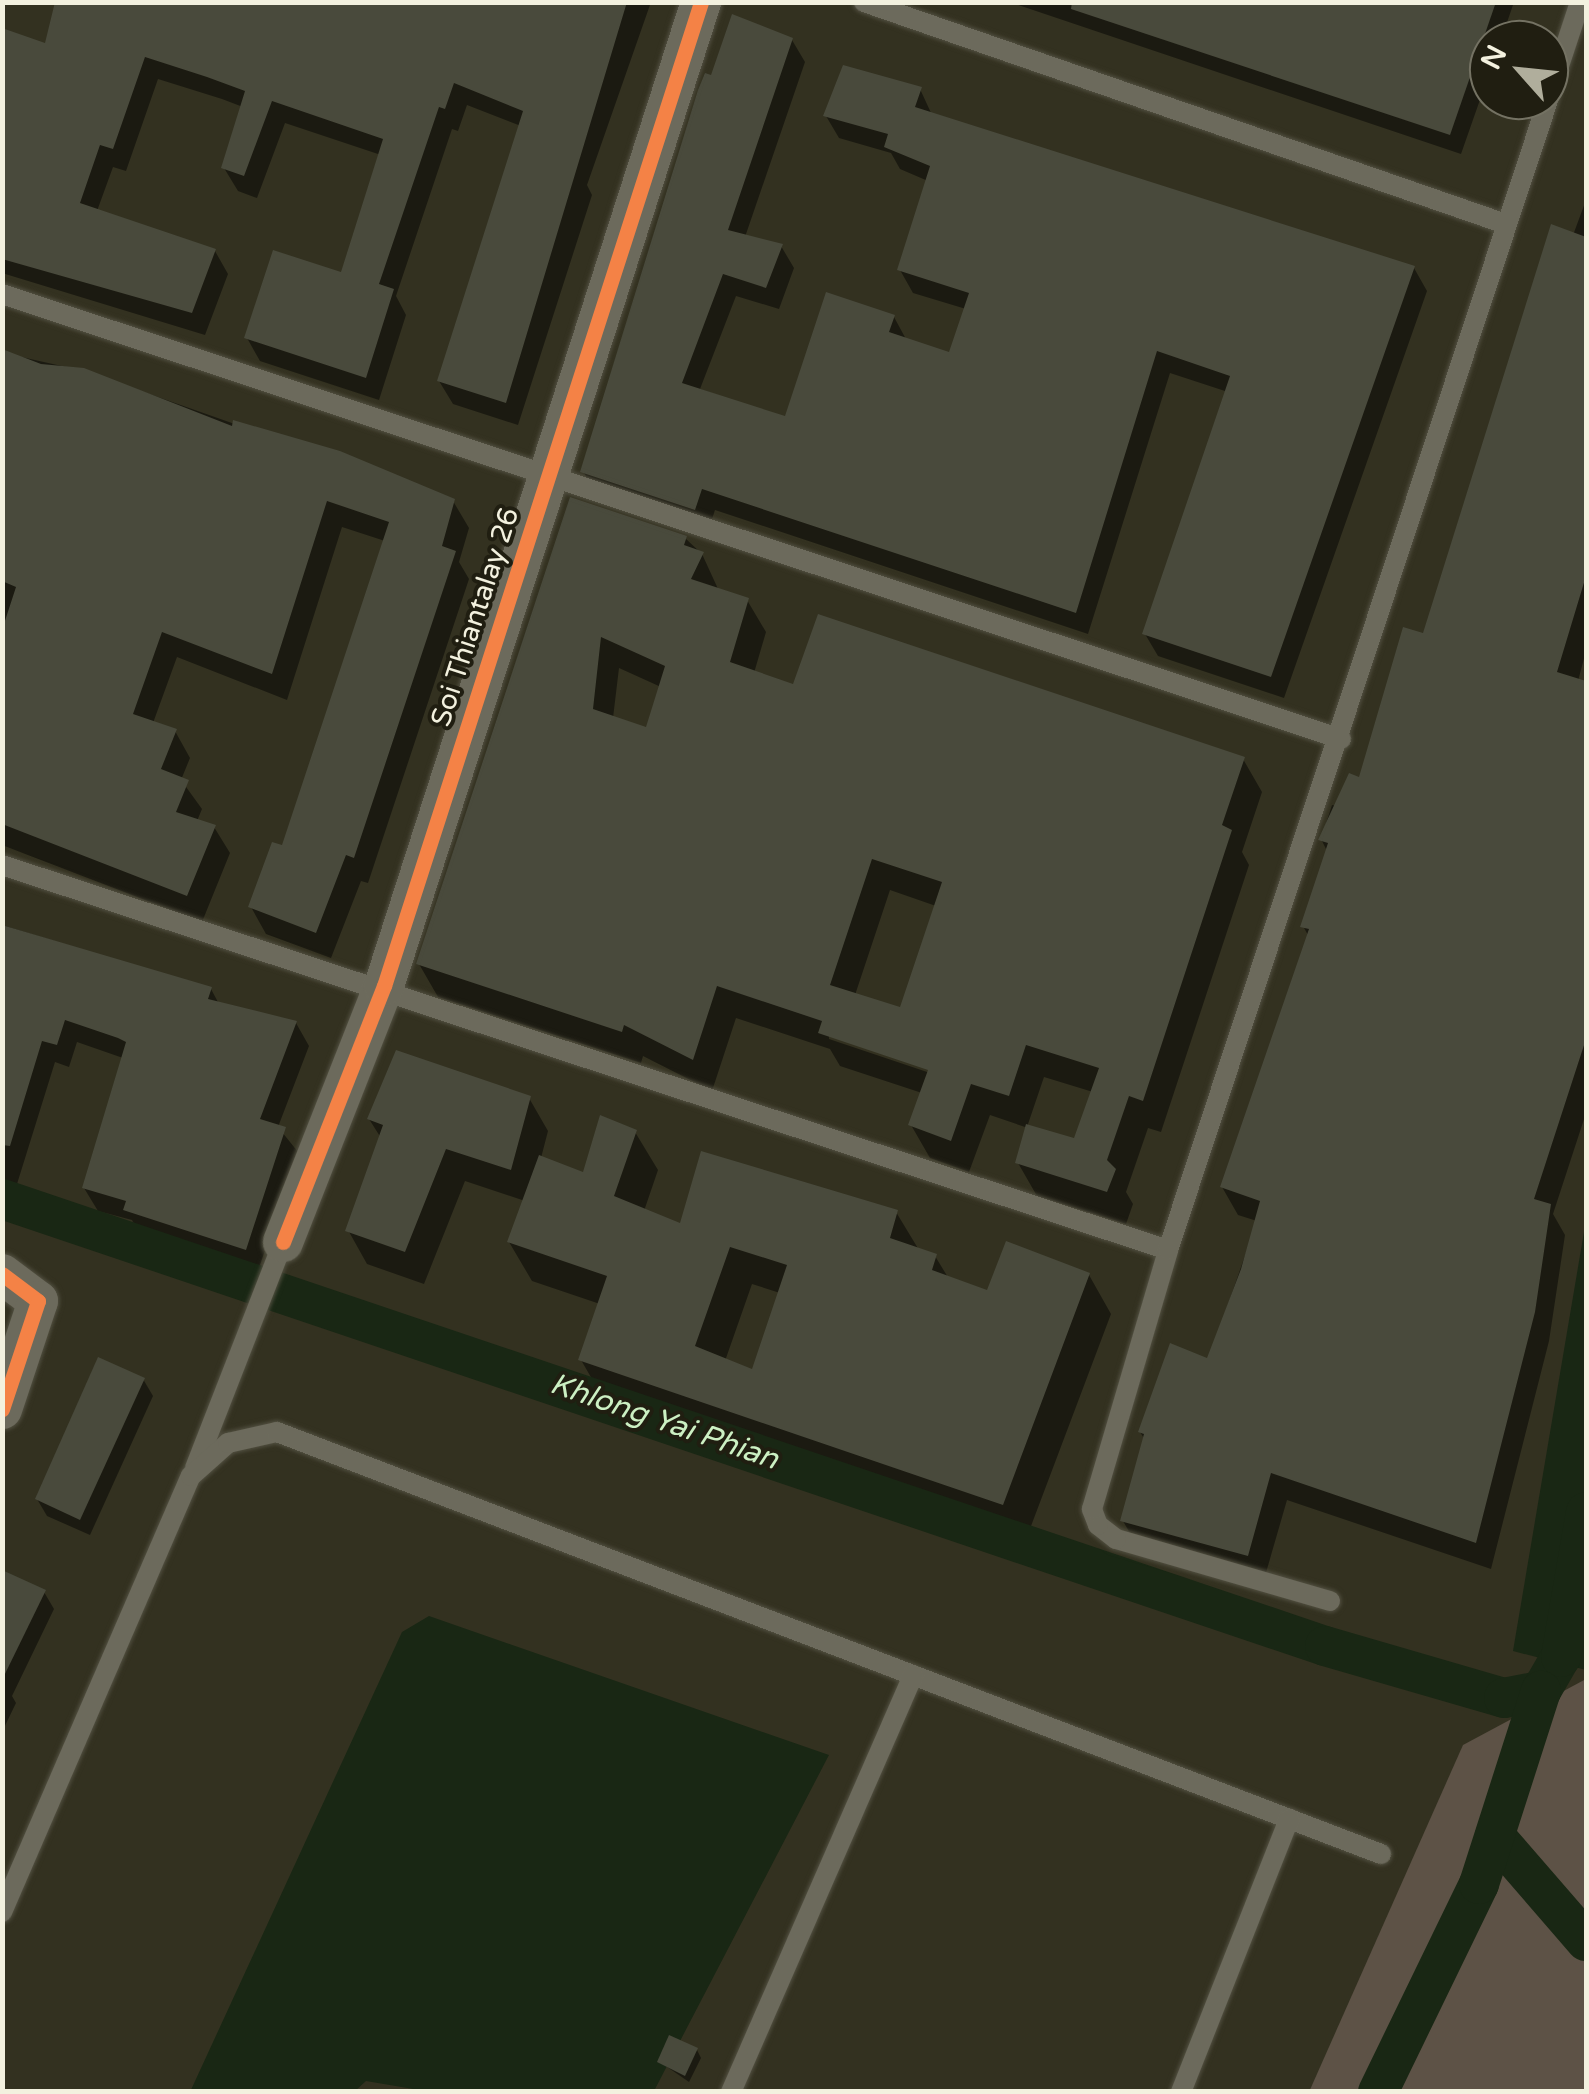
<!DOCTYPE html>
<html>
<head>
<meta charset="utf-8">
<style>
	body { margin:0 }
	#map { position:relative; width:1589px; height:2094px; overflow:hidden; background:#333120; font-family:"Varela Round",sans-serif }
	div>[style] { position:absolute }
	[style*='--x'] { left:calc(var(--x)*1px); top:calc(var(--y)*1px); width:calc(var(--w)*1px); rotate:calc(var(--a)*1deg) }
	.green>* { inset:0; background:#5d5246 }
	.water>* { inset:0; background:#192714 }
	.shadow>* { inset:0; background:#0007 }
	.canal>* { height:40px; margin:-20px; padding:0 20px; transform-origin:20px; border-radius:20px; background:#192714 }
	.building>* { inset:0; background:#494a3c }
	.roads { filter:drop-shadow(0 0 2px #525041) drop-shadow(0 0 2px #525041) }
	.service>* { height:20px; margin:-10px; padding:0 10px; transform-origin:10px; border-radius:10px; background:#6c6a5c }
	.minor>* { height:40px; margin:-20px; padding:0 20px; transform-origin:20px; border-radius:20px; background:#6c6a5c }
	.cycleway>* { height:15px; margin:-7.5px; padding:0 7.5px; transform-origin:7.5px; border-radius:7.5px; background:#f48246 }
	span { translate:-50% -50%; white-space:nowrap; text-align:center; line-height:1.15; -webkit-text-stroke:8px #201e11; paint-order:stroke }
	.street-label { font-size:28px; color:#f3f1df }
	.water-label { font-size:30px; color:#ccf0c3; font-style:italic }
	.frame { position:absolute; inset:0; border:5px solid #f3f1df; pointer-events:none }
	.north { position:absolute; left:1469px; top:20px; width:100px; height:100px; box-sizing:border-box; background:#201e11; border:2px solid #747263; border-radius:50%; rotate:297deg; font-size:28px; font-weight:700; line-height:40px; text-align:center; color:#f3f1df }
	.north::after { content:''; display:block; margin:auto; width:35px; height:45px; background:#b0ae9c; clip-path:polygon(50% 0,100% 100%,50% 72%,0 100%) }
</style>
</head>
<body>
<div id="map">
	<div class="green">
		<i style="clip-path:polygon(1586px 1679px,1586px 2091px,1309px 2092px,1463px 1745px)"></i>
	</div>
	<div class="water">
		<i style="clip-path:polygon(1586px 1220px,1586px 1670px,1513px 1651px)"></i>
		<i style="clip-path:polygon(429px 1616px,829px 1755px,654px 2091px,431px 2092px,366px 2081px,355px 2091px,190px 2092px,402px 1632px)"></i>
	</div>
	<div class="shadow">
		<i style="clip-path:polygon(58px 2px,651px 2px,587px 185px,592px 195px,518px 425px,453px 404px,439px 381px,521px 126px,467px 105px,458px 131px,452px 129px,396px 296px,406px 315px,379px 400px,260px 361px,247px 338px,343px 275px,381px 155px,285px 123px,257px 198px,238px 191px,224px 168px,243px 107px,222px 99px,158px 79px,126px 171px,113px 167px,97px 211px,215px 251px,228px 274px,205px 335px,2px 273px,2px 29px,47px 46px)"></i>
		<i style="clip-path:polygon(1009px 2px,1514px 2px,1501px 40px,1489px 40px,1489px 74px,1461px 154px)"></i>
		<i style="clip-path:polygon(792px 40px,805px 62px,745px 237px,781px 246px,794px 268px,779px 309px,736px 296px,700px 389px,786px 419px,894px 317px,907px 341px,950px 355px,966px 309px,913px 293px,900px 270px,928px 181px,900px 169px,891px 153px,839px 138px,826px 116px,920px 89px,932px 115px,1414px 268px,1427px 291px,1284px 698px,1158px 656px,1145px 634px,1228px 392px,1170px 373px,1088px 634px,715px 510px,708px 531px,596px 494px,583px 471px,713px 78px)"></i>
		<i style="clip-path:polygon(1586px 200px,1586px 651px,1578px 681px,1586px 684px,1586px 1113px,1553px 1214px,1565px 1235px,1549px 1341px,1491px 1569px,1287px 1500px,1263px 1583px,1139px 1549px,1123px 1521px,1145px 1440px,1140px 1432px,1208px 1362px,1257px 1221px,1238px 1215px,1222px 1187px,1309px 937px,1303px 926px,1327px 851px,1321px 839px,1332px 805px,1340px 807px,1361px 780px,1425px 636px)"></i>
		<i style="clip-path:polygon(8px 354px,84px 371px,453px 501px,469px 528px,459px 562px,469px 579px,368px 883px,361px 881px,331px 958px,266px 934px,251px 907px,284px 848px,385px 541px,342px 527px,287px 700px,177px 657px,153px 723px,175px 731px,190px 758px,181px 780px,202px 809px,197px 821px,214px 827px,230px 853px,202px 922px,2px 845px,2px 369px)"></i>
		<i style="clip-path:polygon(evenodd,572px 501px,685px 538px,702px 554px,719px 591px,747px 600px,766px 632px,754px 673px,795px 687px,1243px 759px,1262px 792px,1242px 852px,1249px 865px,1161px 1132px,1148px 1128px,1126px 1192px,1133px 1204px,1126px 1224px,1037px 1196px,1018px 1163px,1028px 1128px,990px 1115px,969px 1172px,930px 1158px,911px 1125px,922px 1093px,840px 1066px,830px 1049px,736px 1018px,712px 1091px,643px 1056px,641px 1063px,438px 997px,419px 964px,572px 501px,619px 668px,661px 687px,648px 730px,613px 718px,619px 668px,572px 501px,890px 890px,936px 906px,902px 1010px,855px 995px,890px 890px,572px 501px,829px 1034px,940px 1071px,939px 1076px,829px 1039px,829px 1034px,572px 501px,1044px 1077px,1093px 1092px,1076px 1141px,1027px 1127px,1044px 1077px)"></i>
		<i style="clip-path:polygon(2px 925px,211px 989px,219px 1004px,296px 1023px,309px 1046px,278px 1127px,298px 1152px,258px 1271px,139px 1233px,132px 1220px,98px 1211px,84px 1188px,123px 1058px,77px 1042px,69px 1067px,55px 1062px,17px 1184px,2px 1179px)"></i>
		<i style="clip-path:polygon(evenodd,529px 1098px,548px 1131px,541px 1158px,585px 1175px,635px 1132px,658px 1170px,644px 1211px,681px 1227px,896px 1212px,919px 1250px,935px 1256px,949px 1279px,989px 1294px,1089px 1275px,1111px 1314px,1025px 1542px,603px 1398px,581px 1360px,600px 1304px,532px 1281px,509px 1242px,525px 1201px,465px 1181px,424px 1284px,367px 1264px,348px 1230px,381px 1138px,369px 1119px,529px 1098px,752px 1284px,780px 1293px,753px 1372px,725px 1361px,752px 1284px)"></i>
		<i style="clip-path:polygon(143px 1379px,153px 1396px,90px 1535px,47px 1516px,37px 1499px)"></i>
		<i style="clip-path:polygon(2px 1573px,44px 1592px,54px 1609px,12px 1696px,16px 1703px,2px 1732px)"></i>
		<i style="clip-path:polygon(697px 2050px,701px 2058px,689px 2082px,660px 2062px)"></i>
	</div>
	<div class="canal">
		<i style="--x:2;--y:1199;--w:1396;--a:18.67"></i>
		<i style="--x:1325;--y:1646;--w:186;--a:16.2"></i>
		<i style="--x:1504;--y:1698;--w:38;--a:-11"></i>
		<i style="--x:1541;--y:1691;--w:39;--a:-60"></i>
		<i style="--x:1561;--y:1657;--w:147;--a:-80.2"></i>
		<i style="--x:1495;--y:1836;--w:139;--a:49.1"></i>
		<i style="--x:1378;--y:2092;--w:231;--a:-64.1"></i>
		<i style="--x:1479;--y:1884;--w:203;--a:-72.2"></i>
	</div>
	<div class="building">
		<i style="clip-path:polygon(55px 2px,627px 2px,506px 403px,437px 381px,523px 111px,454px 83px,445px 109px,439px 107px,379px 284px,394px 289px,366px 378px,244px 338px,273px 250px,341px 272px,383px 139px,272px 101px,244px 176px,221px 168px,245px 91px,207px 77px,145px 57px,113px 149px,100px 145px,80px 203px,216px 249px,192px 313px,2px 259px,2px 28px,45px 43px)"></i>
		<i style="clip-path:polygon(1072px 2px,1496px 2px,1450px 135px,1071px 9px)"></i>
		<i style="clip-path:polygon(732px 14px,793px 38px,728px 230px,783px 244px,766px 288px,723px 274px,682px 383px,785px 416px,826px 292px,895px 315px,889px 332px,949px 352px,969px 293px,897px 270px,930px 166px,884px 147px,888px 134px,823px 116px,843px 65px,922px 87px,915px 107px,1415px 266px,1271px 677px,1142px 634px,1230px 376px,1157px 351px,1076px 613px,702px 489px,695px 510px,580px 472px,698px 90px,705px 73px,711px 75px)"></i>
		<i style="clip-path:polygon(1551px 224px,1586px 237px,1586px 576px,1557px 672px,1586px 681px,1586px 1039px,1534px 1199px,1551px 1204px,1535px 1312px,1476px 1543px,1271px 1473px,1248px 1556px,1120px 1521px,1144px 1434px,1138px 1432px,1170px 1343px,1207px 1358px,1241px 1269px,1260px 1201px,1220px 1187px,1309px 929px,1300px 927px,1328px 843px,1318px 840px,1349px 773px,1359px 777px,1403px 627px,1423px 633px)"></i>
		<i style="clip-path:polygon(2px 349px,41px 364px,84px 368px,232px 426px,233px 420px,340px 451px,455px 499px,442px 546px,456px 551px,354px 858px,346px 855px,316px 933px,248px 907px,272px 842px,282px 845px,389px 522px,327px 501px,272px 674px,162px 632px,133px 714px,177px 729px,161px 769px,189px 780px,176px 812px,216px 825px,187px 896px,2px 824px,2px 630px,16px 587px,2px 581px)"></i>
		<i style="clip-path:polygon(evenodd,570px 497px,687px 536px,684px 545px,704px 552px,691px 579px,749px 598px,730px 662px,793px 684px,818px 614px,1245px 757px,1222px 825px,1232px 830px,1143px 1101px,1129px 1096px,1107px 1160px,1116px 1169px,1107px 1192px,1015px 1163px,1026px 1124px,1074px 1138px,1099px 1068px,1026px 1045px,1009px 1096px,971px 1084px,951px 1141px,908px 1125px,928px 1070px,818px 1033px,822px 1021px,717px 986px,693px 1060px,624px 1025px,622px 1032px,416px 964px,570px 497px,601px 637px,665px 666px,646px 727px,593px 709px,601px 637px,570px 497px,872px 859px,942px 882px,900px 1007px,830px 985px,872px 859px)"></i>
		<i style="clip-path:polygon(2px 925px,212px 987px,208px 999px,297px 1021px,260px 1119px,286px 1127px,246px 1250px,123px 1210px,126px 1201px,82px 1188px,126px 1042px,118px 1038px,65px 1020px,57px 1045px,42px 1041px,10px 1146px,2px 1145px)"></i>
		<i style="clip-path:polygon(396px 1050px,531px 1096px,511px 1170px,446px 1149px,405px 1252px,345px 1231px,383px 1125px,367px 1119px)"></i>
		<i style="clip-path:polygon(evenodd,600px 1115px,637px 1130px,614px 1196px,680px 1223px,701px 1151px,898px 1210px,890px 1238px,937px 1254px,932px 1270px,987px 1290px,1006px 1241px,1090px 1273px,1003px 1505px,578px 1360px,607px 1276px,507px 1242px,539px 1155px,583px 1172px,600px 1115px,730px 1247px,787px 1265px,752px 1369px,695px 1346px,730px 1247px)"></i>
		<i style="clip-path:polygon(98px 1357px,145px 1378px,80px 1520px,35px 1499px)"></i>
		<i style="clip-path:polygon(2px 1570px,46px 1590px,2px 1680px)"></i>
		<i style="clip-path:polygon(669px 2035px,698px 2048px,685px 2076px,657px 2062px)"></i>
	</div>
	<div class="roads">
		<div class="service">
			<i style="--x:864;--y:2;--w:679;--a:19.08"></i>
			<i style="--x:1549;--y:96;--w:99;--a:-71.7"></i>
			<i style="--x:2;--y:294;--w:1411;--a:18.38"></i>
			<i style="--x:2;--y:865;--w:1228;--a:18.27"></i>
			<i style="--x:195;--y:1468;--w:243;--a:-68.7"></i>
			<i style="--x:1330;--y:1601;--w:223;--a:-163.8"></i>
			<i style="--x:1116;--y:1539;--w:23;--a:-142"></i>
			<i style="--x:1098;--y:1525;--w:17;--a:-111"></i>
			<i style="--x:1092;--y:1509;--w:270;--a:-73.6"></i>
			<i style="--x:1168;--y:1250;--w:1211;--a:-71.71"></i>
			<i style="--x:2;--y:1912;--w:475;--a:-66.6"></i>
			<i style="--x:191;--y:1476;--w:50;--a:-41.7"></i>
			<i style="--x:228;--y:1443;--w:50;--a:-12.7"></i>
			<i style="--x:277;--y:1432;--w:1182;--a:20.92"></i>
			<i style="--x:731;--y:2092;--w:455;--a:-66.4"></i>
			<i style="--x:1181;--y:2092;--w:294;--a:-68.4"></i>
		</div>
		<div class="minor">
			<i style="--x:283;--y:1242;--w:275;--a:-68.5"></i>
			<i style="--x:384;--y:986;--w:1034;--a:-72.14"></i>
			<i style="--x:2;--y:1274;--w:45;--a:36.9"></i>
			<i style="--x:38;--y:1301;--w:114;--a:108.4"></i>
		</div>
	</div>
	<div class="cycleway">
		<i style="--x:283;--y:1242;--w:275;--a:-68.5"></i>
		<i style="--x:384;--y:986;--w:1034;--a:-72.14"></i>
		<i style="--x:2;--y:1274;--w:45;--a:36.9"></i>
		<i style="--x:38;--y:1301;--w:114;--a:108.4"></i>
	</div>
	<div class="street-label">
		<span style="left:475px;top:617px;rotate:-72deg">Soi Thiantalay 26</span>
	</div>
	<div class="water-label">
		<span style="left:664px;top:1422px;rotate:19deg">Khlong Yai Phian</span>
	</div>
	<div class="frame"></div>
	<div class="north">N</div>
</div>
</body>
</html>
